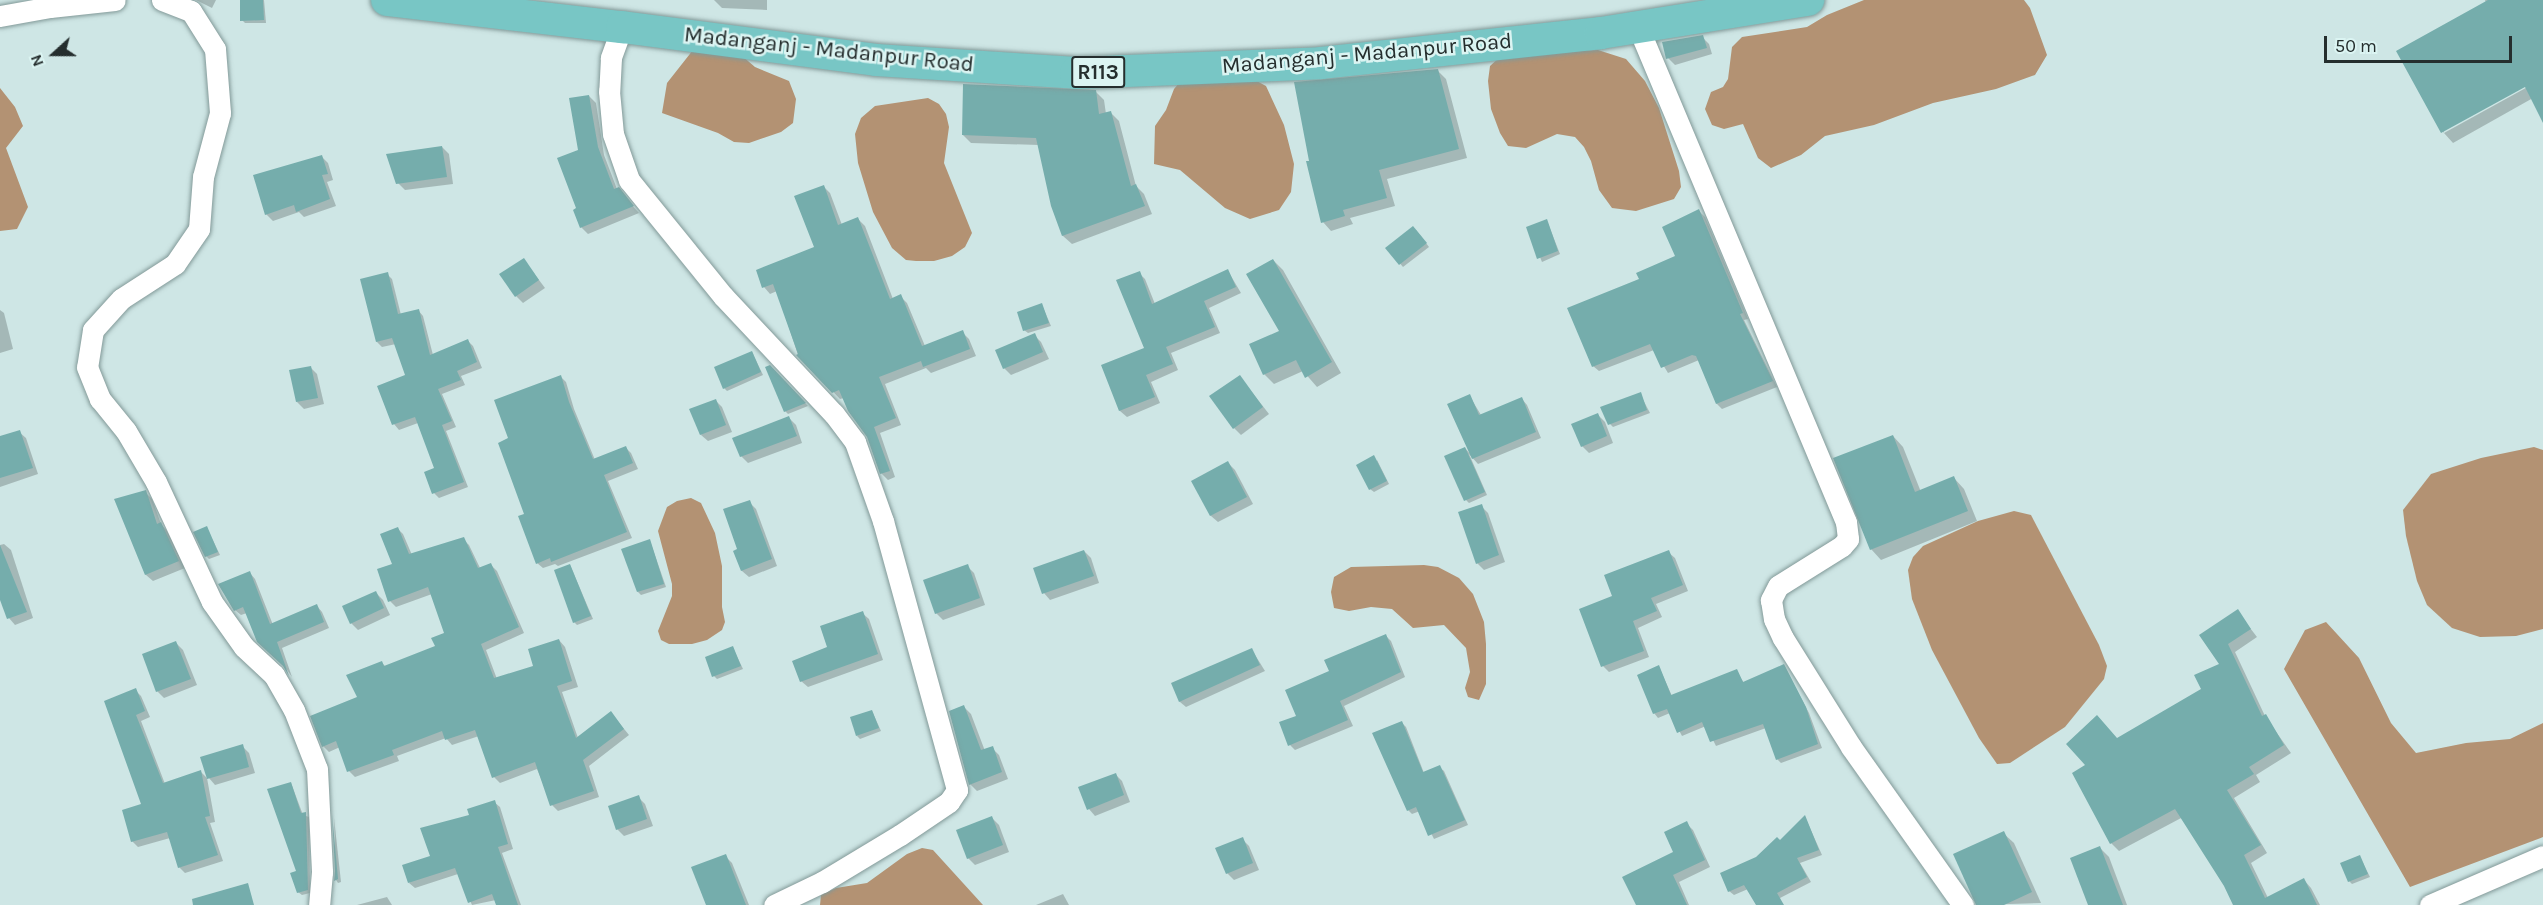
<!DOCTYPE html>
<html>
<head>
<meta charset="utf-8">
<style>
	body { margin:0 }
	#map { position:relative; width:2543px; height:905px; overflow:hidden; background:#cee6e5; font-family:Karla,sans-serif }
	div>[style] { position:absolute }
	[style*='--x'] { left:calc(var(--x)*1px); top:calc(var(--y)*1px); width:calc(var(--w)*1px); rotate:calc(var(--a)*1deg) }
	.water>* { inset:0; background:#b39273 }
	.shadow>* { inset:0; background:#0003 }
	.building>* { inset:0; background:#75adac }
	.roads { filter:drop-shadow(0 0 2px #829998) drop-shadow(0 0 2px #829998) }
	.street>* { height:21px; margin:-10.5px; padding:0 10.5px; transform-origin:10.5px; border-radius:10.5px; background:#fff }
	.primary>* { height:32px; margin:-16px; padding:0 16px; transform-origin:16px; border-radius:16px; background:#78c6c5 }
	span { translate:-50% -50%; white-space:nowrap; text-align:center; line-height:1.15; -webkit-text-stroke:5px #dbf4f2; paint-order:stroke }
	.shield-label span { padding:2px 4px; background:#dbf4f2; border:2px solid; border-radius:4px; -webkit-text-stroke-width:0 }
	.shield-label { font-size:21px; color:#252e2e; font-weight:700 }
	.street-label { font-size:22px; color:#252e2e }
	.north { position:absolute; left:24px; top:24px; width:60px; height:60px; -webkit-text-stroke:4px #dbf4f2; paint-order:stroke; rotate:249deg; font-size:16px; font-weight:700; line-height:24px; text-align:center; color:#252e2e }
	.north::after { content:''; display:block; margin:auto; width:21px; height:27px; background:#252e2e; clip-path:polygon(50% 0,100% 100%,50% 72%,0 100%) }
	.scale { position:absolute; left:2324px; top:36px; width:188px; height:27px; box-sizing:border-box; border:3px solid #252e2e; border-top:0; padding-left:8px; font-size:18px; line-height:21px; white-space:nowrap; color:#252e2e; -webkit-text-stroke:4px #dbf4f2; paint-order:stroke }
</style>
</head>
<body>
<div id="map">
	<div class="water">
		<i style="clip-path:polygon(1864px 0,2024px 0,2030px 8px,2047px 55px,2035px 75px,1996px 89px,1933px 103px,1874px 125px,1825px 136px,1801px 155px,1771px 168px,1758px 158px,1743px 124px,1724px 129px,1712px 125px,1705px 109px,1711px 92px,1723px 87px,1728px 79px,1732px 47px,1742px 37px,1807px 27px,1827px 15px)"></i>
		<i style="clip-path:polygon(734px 49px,755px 67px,789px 81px,796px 99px,793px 123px,781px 132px,749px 143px,734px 142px,718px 133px,662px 113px,667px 83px,693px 50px)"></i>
		<i style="clip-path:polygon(1598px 50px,1626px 59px,1645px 81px,1659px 108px,1679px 171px,1681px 187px,1674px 199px,1636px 211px,1612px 208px,1599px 190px,1591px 161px,1584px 147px,1575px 137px,1557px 134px,1526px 148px,1508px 146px,1500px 133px,1491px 109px,1488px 81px,1490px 66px,1501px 56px)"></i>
		<i style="clip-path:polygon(1238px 71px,1266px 86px,1284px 125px,1294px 164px,1291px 192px,1279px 210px,1250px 219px,1225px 208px,1180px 170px,1154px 164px,1155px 126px,1166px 110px,1174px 89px,1186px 75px)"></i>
		<i style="clip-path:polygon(0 88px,15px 107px,23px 126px,6px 148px,28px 207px,17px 229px,0 231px)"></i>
		<i style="clip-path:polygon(928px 98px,939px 104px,946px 114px,949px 127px,944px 163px,972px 233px,965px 247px,952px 256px,934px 261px,916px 261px,906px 260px,892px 248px,873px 212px,858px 163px,855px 134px,861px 118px,875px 106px)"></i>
		<i style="clip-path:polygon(2534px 447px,2543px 450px,2543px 629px,2516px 636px,2480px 637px,2452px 628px,2427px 605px,2417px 581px,2406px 536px,2403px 510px,2431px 474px,2481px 458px)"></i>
		<i style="clip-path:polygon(691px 498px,701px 503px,715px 533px,722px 566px,722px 607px,725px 622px,722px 630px,707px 640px,692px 644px,669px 644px,661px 640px,658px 631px,672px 596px,672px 584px,658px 531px,667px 507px,677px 501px)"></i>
		<i style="clip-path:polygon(2014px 511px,2031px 515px,2099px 645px,2107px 666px,2104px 679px,2065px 727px,2010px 763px,1997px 764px,1979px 738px,1932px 650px,1912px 599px,1908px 570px,1913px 557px,1923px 546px,1978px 521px)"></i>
		<i style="clip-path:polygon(1424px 565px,1438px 567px,1459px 578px,1473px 594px,1484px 622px,1486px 644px,1486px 684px,1479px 700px,1468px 697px,1465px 688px,1470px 672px,1466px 648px,1444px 625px,1413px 628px,1392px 609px,1371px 607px,1349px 611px,1334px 608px,1331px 592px,1334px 577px,1351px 567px)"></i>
		<i style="clip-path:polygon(2326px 622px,2359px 658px,2391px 723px,2416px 753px,2466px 743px,2510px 739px,2543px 723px,2543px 837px,2410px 887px,2284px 669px,2305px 630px)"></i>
		<i style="clip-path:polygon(922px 848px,933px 850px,983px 905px,820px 905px,821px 895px,836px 888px,867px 883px,907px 854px)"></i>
	</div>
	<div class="shadow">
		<i style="clip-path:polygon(196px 0,216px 0,212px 8px)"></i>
		<i style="clip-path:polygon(242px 0,264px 0,266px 23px,245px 23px,242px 20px)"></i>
		<i style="clip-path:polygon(714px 0,767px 0,767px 10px,722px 8px)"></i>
		<i style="clip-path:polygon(2485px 0,2543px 0,2543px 112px,2533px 98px,2453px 143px,2444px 133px,2533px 84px,2531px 82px,2444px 130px,2444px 133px,2398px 52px,2486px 3px)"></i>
		<i style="clip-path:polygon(1702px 37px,1709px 44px,1712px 54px,1675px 65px,1668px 58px)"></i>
		<i style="clip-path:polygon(1437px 70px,1446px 79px,1467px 158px,1387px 179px,1395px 206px,1350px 218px,1353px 224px,1331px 231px,1323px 222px)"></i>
		<i style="clip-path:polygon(1096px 92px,1104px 100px,1106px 114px,1111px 113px,1119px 121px,1136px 186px,1144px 194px,1152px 214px,1072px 244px,1063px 236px,1052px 205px,1039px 145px,971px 143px,963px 135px)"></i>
		<i style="clip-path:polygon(589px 96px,596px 103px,604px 155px,617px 189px,639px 213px,588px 234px,581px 227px,578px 209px,580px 151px)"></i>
		<i style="clip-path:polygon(442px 147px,449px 154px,453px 184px,405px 190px,398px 183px)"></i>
		<i style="clip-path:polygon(322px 157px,328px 163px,333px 180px,327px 182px,336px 206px,304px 217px,299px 212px,273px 221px,266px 214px)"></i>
		<i style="clip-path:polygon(823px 186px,830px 193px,842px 225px,858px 219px,865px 226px,893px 299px,900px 296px,907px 303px,925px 346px,962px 332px,969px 339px,976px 356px,931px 373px,926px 368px,885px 384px,901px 425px,880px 433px,895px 477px,888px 480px,881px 473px,868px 437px,844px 398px,840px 399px,798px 355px,777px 291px,770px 294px,764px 287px,815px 248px)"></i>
		<i style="clip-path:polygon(1699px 211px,1705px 217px,1748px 319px,1744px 320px,1777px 387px,1722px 409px,1717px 404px,1699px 360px,1668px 373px,1654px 350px,1599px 371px,1593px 366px,1677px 257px)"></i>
		<i style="clip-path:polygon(1547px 221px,1560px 254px,1542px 262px,1528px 228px)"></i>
		<i style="clip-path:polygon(1416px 230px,1429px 247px,1403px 267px,1387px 248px)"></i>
		<i style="clip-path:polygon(524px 260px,545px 288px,523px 303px,516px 296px)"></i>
		<i style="clip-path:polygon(1273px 260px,1283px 270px,1341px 373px,1317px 387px,1303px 371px,1274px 384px,1264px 374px,1281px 331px)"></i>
		<i style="clip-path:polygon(1228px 271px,1241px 293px,1209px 308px,1220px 333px,1171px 353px,1178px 370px,1151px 382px,1160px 403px,1127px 417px,1120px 411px,1103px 366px,1146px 348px,1139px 273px,1145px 279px,1155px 304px)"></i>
		<i style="clip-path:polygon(387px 274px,392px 279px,401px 315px,418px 310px,423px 316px,433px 355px,468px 341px,473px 346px,482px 368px,461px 376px,465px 385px,442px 394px,456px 427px,446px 431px,468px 487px,439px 498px,434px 493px,436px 469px,418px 423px,399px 430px,394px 424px,407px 376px,396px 344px,382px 347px,377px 342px)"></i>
		<i style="clip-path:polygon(1042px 305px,1051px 326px,1028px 333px,1024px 330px)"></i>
		<i style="clip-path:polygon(0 310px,4px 313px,13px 349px,0 353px)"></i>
		<i style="clip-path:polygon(1034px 335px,1041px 342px,1049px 359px,1011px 375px,1004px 368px)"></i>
		<i style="clip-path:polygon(752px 352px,763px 375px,727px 391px,724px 388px)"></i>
		<i style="clip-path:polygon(310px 367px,317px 374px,324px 404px,304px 409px,297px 402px)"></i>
		<i style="clip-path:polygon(770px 367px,808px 406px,788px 414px,785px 411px)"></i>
		<i style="clip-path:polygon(560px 376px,566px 382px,574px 409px,595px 460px,625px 447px,631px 453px,638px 469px,608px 481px,632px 538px,558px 566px,555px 564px,543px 568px,537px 563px,510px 439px)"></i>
		<i style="clip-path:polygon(1240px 377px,1269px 414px,1241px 435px,1234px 428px)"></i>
		<i style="clip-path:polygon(1640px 394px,1650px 413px,1613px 427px,1610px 424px)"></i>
		<i style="clip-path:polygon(1469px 395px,1481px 415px,1522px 399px,1527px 405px,1541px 438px,1478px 464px,1469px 454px,1487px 495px,1469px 503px,1466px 500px,1465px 448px,1471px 455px)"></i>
		<i style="clip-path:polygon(715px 400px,722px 407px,732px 432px,708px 441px,701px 435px)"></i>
		<i style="clip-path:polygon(1598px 415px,1605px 422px,1613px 443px,1589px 453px,1582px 446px)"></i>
		<i style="clip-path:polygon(789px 418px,796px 425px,802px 443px,748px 463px,741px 456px)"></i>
		<i style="clip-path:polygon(19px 432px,26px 438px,38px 474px,0 487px,0 438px)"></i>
		<i style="clip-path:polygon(1893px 436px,1903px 447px,1921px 492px,1954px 478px,1964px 489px,1977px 521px,1881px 560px,1871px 549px)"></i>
		<i style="clip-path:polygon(1377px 460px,1389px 484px,1374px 492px,1370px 489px)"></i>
		<i style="clip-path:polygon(1228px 463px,1235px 470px,1253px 504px,1218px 522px,1211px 516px,1193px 482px)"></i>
		<i style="clip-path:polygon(145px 492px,152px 499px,161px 524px,167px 531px,185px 568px,153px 581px,146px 575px,116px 500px)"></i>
		<i style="clip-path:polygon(749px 502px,756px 509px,777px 566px,749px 577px,742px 571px,739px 550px)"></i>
		<i style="clip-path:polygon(1481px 506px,1488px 513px,1505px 562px,1484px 570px,1477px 563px)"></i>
		<i style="clip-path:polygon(207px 528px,220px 555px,209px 559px,206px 556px)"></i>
		<i style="clip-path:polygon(397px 528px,403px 534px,412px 555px,463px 539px,469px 545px,480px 568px,491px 565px,497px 571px,524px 633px,486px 650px,497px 679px,535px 667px,559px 640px,565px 647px,578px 687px,562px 692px,578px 738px,616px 719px,629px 735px,589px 766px,599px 797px,558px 811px,552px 805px,537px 769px,500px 783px,494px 777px,479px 736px,452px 745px,446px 738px,397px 756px,399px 761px,355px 777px,349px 771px,340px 747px,329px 752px,323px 746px,382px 663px,386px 667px,437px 647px,446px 634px,432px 594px,396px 607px,390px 601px)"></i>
		<i style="clip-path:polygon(650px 541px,666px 587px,641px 595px,638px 592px)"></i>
		<i style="clip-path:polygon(4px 544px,11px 550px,33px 618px,15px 625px,9px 618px,0 596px,0 545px)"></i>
		<i style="clip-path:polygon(1084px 551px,1091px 558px,1099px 583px,1050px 600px,1044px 593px)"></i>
		<i style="clip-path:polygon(1668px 552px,1675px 558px,1688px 591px,1656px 604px,1662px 617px,1638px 628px,1649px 657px,1609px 672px,1603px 666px,1614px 597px)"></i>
		<i style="clip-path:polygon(570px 565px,593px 619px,577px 625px,574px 622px)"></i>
		<i style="clip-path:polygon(967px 566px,974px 573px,985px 605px,943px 620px,936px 613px)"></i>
		<i style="clip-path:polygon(250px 573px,255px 579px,273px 625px,317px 606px,322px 612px,329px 628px,282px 648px,292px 677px,247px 613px,241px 615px,235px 610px)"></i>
		<i style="clip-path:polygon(376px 593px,383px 600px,390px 615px,358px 630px,351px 623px)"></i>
		<i style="clip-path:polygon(2237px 611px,2257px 637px,2235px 652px,2265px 716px,2291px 753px,2256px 775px,2260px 782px,2234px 798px,2267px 853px,2251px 863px,2268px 898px,2304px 880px,2311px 888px,2320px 905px,2236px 905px,2183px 817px,2119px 851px,2111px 843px,2088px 766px,2118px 739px,2203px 689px,2221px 664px)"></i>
		<i style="clip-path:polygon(862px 613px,869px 619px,883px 660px,808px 687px,801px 681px)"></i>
		<i style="clip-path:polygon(1386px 636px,1391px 641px,1405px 677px,1344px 706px,1353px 726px,1295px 750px,1290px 745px,1331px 672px)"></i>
		<i style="clip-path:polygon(176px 643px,183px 650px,197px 685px,164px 698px,157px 691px)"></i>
		<i style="clip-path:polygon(733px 648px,743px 669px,717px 679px,714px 676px)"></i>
		<i style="clip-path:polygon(1252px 650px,1265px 671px,1186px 707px,1180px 702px,1173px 684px)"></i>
		<i style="clip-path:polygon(1784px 666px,1809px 713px,1822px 748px,1781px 763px,1777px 759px,1766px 728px,1716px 746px,1706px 726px,1682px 736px,1670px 713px,1658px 718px,1654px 713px,1659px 667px,1672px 696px,1736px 671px,1744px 683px)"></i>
		<i style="clip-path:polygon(135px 690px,141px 696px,150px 717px,141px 721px,165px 784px,201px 772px,207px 778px,215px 822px,210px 823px,223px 861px,185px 873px,179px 867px,170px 838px,138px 847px,132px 841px,143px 806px,106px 702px)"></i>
		<i style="clip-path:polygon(964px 707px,971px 714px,985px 751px,992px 748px,999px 755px,1008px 779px,977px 791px,970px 784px)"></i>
		<i style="clip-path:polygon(872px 711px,881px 731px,860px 739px,857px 736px)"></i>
		<i style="clip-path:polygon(1402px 723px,1406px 727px,1424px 773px,1439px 767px,1444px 771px,1468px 825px,1434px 839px,1420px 811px,1412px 814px,1408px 810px)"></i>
		<i style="clip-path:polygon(242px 746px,249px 753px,255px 773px,215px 785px,209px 778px)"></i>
		<i style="clip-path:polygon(1115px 774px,1122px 781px,1130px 802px,1095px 816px,1089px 809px)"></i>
		<i style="clip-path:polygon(291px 783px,303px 815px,309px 817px,310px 893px,302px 895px,298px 892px)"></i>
		<i style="clip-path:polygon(638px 797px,645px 804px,653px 826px,624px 836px,617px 829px)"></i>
		<i style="clip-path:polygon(494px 802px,500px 807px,513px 849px,502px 853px,521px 905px,498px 905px,496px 900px,472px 905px,458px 874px,415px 888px,409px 883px,432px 857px)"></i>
		<i style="clip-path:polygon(1805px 817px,1822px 855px,1800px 863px,1811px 882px,1780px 898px,1782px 905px,1758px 905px,1748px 889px,1734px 895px,1729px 891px,1757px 859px,1780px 842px)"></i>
		<i style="clip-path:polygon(334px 818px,341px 882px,338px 883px,336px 880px)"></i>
		<i style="clip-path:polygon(992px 818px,999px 825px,1009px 852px,975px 865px,968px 858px)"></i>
		<i style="clip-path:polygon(1686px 823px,1693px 830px,1710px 867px,1679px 882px,1689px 905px,1638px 905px,1675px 853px)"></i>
		<i style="clip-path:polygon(2003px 833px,2014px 843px,2041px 903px,1978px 905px)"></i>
		<i style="clip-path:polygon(1242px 839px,1249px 846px,1259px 870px,1234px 880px,1227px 873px)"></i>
		<i style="clip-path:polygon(2100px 848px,2109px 857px,2127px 905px,2090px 905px)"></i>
		<i style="clip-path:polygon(725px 856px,732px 863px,749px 905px,708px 905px)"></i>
		<i style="clip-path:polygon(2360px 857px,2370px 877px,2352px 884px,2349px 881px)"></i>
		<i style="clip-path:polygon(1063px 894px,1069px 905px,1036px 905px)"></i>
		<i style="clip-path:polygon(387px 897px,392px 905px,357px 905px)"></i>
	</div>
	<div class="building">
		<i style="clip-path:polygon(240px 0,263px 0,264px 20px,240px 21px)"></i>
		<i style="clip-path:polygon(2488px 0,2543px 0,2543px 123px,2525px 87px,2441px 133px,2396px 51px)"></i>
		<i style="clip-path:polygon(1703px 35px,1707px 48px,1666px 59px,1662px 42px)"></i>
		<i style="clip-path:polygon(1438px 69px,1459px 149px,1379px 170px,1387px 198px,1343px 210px,1345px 216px,1321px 223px,1306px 161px,1309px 161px,1294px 82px)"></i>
		<i style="clip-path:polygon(963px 84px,1096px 90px,1099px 114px,1111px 111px,1131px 186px,1136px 184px,1145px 206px,1062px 236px,1051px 206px,1036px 138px,962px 135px)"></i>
		<i style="clip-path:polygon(589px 95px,598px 147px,614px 189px,619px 187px,634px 206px,580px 228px,573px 210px,576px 208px,557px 158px,578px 150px,569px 98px)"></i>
		<i style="clip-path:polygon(442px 146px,447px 177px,396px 184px,386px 154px)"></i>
		<i style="clip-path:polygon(322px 155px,328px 174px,322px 175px,330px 199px,296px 212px,294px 205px,265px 215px,253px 175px)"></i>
		<i style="clip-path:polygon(824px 185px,838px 225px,858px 217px,890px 299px,901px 294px,922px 346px,963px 330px,970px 349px,923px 367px,921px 361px,879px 377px,896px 418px,874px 427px,890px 471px,880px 474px,867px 437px,848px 411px,839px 390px,832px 393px,796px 355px,798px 354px,773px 284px,762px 288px,756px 270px,814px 247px,794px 196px)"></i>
		<i style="clip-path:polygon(1699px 209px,1743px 313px,1740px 314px,1773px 381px,1716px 404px,1696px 356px,1692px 355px,1661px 368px,1650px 344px,1592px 367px,1567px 308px,1639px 279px,1636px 273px,1675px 256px,1662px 227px)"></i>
		<i style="clip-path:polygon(1547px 219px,1558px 251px,1537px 259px,1526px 227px)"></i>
		<i style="clip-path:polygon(1413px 226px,1427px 243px,1399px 265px,1385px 248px)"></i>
		<i style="clip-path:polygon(524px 258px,539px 280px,515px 297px,499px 274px)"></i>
		<i style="clip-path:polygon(1273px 259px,1332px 362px,1305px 378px,1296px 360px,1263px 375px,1249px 344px,1279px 331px,1246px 274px)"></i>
		<i style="clip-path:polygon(1228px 269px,1236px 287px,1204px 301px,1215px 327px,1166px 347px,1173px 364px,1146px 375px,1155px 397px,1119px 411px,1101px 365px,1144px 348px,1116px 280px,1140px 271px,1152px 304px)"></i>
		<i style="clip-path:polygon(388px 272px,398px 314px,419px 309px,430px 355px,468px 339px,477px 362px,457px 371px,461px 380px,438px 389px,452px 421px,442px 425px,464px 482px,432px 494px,424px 472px,434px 468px,415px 417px,392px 425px,377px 386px,405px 375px,392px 338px,376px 342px,360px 279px)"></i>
		<i style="clip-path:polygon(1042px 303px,1049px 323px,1023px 331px,1017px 312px)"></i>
		<i style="clip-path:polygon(1035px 333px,1043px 352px,1003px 369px,995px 350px)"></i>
		<i style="clip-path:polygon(752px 351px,761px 372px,723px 389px,714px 367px)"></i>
		<i style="clip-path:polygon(770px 365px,806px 403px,784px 412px,765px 367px)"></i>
		<i style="clip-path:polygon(311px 366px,318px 398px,296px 402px,289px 370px)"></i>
		<i style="clip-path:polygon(561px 375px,569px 402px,593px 459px,626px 446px,633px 463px,604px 475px,627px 532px,551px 562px,550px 558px,536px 564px,518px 516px,524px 514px,498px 443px,508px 438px,494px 400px)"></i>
		<i style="clip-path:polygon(1240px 375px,1263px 407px,1233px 429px,1209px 396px)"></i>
		<i style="clip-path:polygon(1641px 392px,1647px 410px,1608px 425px,1600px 407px)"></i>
		<i style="clip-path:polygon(1470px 394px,1479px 415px,1522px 397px,1536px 432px,1472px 459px,1447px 404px)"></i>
		<i style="clip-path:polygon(716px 399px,726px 425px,700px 435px,689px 409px)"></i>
		<i style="clip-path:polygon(1598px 413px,1607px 436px,1581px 447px,1571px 424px)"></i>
		<i style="clip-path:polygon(789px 416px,797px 436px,740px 457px,732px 438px)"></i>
		<i style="clip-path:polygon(20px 430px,33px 468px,0 478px,0 436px)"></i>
		<i style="clip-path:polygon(1893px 435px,1915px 492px,1954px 476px,1968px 511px,1870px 550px,1833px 458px)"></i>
		<i style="clip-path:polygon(1465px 447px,1485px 492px,1464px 501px,1444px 456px)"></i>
		<i style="clip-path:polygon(1374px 455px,1387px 481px,1369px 490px,1356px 465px)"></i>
		<i style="clip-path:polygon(1228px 461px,1247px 497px,1210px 516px,1191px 481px)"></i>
		<i style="clip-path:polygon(146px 490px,157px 524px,161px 522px,179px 561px,145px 575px,114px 499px)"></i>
		<i style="clip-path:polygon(750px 500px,772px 559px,741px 571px,733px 551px,737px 549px,723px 509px)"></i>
		<i style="clip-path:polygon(1482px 504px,1499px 555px,1476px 564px,1458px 512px)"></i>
		<i style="clip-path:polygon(207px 526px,218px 552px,205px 557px,193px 532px)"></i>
		<i style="clip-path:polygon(398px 527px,409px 554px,464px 537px,478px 568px,491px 563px,519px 627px,481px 644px,494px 678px,533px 666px,528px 649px,559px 639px,572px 681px,557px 686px,576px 738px,611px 711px,624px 729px,583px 760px,594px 791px,550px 806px,535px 762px,492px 778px,475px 730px,445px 740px,442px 731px,392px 750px,394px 755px,347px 772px,336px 741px,322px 747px,310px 716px,357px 697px,346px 675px,382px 661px,384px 666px,435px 646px,431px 638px,444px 633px,428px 587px,388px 602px,377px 569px,392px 564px,380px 534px)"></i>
		<i style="clip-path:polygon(650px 539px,664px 584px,637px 592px,621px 549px)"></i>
		<i style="clip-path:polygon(0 545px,27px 612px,7px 619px,0 600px)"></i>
		<i style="clip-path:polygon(1084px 550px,1094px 576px,1042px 594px,1033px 568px)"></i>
		<i style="clip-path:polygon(1669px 550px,1683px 585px,1651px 598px,1657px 611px,1633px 621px,1644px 651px,1601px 667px,1579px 609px,1612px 596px,1604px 575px)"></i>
		<i style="clip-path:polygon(570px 564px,591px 616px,573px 623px,554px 570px)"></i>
		<i style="clip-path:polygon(968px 564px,980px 598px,935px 614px,923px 580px)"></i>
		<i style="clip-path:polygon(250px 571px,270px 624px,317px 604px,324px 622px,277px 642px,289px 676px,283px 666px,257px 642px,243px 607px,234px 611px,218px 584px)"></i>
		<i style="clip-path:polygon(376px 591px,384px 608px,350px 624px,342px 606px)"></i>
		<i style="clip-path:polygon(2238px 609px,2251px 629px,2228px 644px,2262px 716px,2266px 714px,2284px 745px,2249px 767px,2254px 774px,2227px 790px,2261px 845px,2244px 855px,2265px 898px,2304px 878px,2317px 905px,2233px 905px,2224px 886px,2175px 809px,2110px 844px,2072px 773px,2085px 765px,2066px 744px,2097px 715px,2117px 738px,2201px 689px,2194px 675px,2219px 664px,2199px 635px)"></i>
		<i style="clip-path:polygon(863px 611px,878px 654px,800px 682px,792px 661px,827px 647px,820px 626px)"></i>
		<i style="clip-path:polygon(1386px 634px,1401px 672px,1340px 701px,1348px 720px,1288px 746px,1279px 722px,1296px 716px,1285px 690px,1329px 671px,1324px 660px)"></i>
		<i style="clip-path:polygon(176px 641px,191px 679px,156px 692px,142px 654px)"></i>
		<i style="clip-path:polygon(733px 646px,741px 666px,712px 677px,705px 657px)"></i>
		<i style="clip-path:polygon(1252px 648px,1260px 665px,1179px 702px,1171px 683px)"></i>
		<i style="clip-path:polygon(1784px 664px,1806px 707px,1818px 744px,1776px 760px,1763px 724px,1710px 742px,1702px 722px,1677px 733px,1667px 709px,1653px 714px,1637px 675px,1659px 665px,1671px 695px,1737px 669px,1743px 682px)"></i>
		<i style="clip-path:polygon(136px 688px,145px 711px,136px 715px,163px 783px,201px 770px,210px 816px,205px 817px,218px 855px,178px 868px,167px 832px,131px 842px,122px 810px,141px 804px,104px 701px)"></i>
		<i style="clip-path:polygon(964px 705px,981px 750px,993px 746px,1002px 772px,969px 785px,949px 711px)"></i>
		<i style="clip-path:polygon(872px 710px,879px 728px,856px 736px,850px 717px)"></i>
		<i style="clip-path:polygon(1402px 721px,1423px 772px,1440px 765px,1465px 820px,1428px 836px,1416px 807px,1407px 811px,1372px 733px)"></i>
		<i style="clip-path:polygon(243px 744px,249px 767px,207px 779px,200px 757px)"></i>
		<i style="clip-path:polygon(1116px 773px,1124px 795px,1087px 810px,1078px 787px)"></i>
		<i style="clip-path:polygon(291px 782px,301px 813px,306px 812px,308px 890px,297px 893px,290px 873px,296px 871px,267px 789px)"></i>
		<i style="clip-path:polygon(639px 795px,647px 819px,616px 830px,608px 806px)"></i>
		<i style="clip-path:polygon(495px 800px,508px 844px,498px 847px,518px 905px,496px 905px,492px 894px,468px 903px,455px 868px,408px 883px,402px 865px,430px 856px,420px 828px,469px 815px,467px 809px)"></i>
		<i style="clip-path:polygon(332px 814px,338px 879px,334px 881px,335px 871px)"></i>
		<i style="clip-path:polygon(1805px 815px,1819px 850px,1797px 858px,1807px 877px,1777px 893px,1784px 905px,1756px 905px,1744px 885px,1728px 892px,1720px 873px,1756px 857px,1777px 837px,1780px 840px)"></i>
		<i style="clip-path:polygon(992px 816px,1003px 845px,967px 859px,956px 830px)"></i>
		<i style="clip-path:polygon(1687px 821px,1705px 860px,1673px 875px,1687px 905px,1636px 905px,1622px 877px,1673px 852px,1664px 832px)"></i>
		<i style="clip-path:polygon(2004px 831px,2032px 892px,2004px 905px,1976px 905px,1953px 854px)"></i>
		<i style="clip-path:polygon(1243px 837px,1253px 863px,1226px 874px,1215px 848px)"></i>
		<i style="clip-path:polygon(2100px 846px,2123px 905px,2088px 905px,2070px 858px)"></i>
		<i style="clip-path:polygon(726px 854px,746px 905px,706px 905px,691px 867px)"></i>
		<i style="clip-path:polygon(2360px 855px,2368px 874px,2348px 882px,2340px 863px)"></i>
		<i style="clip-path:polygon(248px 883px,254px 905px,193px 905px,192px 899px)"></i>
	</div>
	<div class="roads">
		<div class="street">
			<i style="--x:162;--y:0;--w:31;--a:21"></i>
			<i style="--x:191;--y:11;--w:45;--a:57.7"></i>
			<i style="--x:215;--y:49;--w:64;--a:85.5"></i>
			<i style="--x:220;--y:113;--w:66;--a:104.9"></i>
			<i style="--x:203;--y:177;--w:52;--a:94.4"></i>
			<i style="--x:199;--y:229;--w:42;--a:124.4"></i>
			<i style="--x:175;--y:264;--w:64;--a:147.1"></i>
			<i style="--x:121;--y:299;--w:42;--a:132.1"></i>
			<i style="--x:93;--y:330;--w:37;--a:99"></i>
			<i style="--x:87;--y:367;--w:35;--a:68"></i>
			<i style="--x:100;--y:399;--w:41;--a:50.9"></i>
			<i style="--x:126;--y:431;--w:59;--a:59.5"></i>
			<i style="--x:156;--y:482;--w:132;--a:65"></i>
			<i style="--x:212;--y:602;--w:55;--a:54.6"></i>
			<i style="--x:244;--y:647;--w:41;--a:43"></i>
			<i style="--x:274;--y:675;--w:40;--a:60.3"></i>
			<i style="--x:294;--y:710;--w:63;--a:68.7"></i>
			<i style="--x:317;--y:769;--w:103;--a:87.2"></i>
			<i style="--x:322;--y:872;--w:33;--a:95"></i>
			<i style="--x:0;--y:16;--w:51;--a:-10.2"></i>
			<i style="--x:50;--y:7;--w:65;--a:-6.1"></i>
			<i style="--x:622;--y:27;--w:33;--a:110"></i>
			<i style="--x:611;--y:58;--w:33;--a:93"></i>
			<i style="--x:609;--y:91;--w:43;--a:84.7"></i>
			<i style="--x:613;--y:134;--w:49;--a:70.8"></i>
			<i style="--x:629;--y:180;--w:149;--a:51"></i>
			<i style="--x:723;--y:296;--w:162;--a:46.8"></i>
			<i style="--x:834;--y:414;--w:35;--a:53"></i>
			<i style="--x:855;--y:442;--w:84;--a:70.5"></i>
			<i style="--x:883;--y:521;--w:279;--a:74.6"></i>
			<i style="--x:957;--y:790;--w:14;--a:124"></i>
			<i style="--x:949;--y:802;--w:59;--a:146"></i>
			<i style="--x:900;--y:835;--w:91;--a:148.9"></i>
			<i style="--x:822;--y:882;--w:53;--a:154.4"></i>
			<i style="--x:1638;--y:27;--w:537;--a:67.21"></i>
			<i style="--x:1846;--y:522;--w:17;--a:83"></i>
			<i style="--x:1848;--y:539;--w:9;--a:131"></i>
			<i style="--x:1842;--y:546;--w:75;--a:148"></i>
			<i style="--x:1778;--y:586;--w:16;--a:117"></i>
			<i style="--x:1771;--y:600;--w:19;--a:81"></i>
			<i style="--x:1774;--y:619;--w:21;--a:65"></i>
			<i style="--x:1783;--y:638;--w:128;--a:58"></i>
			<i style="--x:1851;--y:747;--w:194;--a:54.7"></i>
			<i style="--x:2430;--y:905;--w:123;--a:-23.4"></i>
		</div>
		<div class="primary">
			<i style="--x:387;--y:0;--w:237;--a:6.6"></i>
			<i style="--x:622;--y:27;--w:256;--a:7.4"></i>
			<i style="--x:876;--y:60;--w:200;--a:3.7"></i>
			<i style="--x:1076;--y:73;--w:245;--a:-2.3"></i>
			<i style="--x:1321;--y:63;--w:282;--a:-6.1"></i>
			<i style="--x:1601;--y:33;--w:210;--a:-9.1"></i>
		</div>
	</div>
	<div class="shield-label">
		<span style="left:1098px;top:72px">R113</span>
	</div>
	<div class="street-label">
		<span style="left:829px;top:50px;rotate:6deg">Madanganj - Madanpur Road</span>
		<span style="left:1367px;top:54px;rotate:-5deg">Madanganj - Madanpur Road</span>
	</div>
	<div class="north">N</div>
	<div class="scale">50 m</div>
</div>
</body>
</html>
